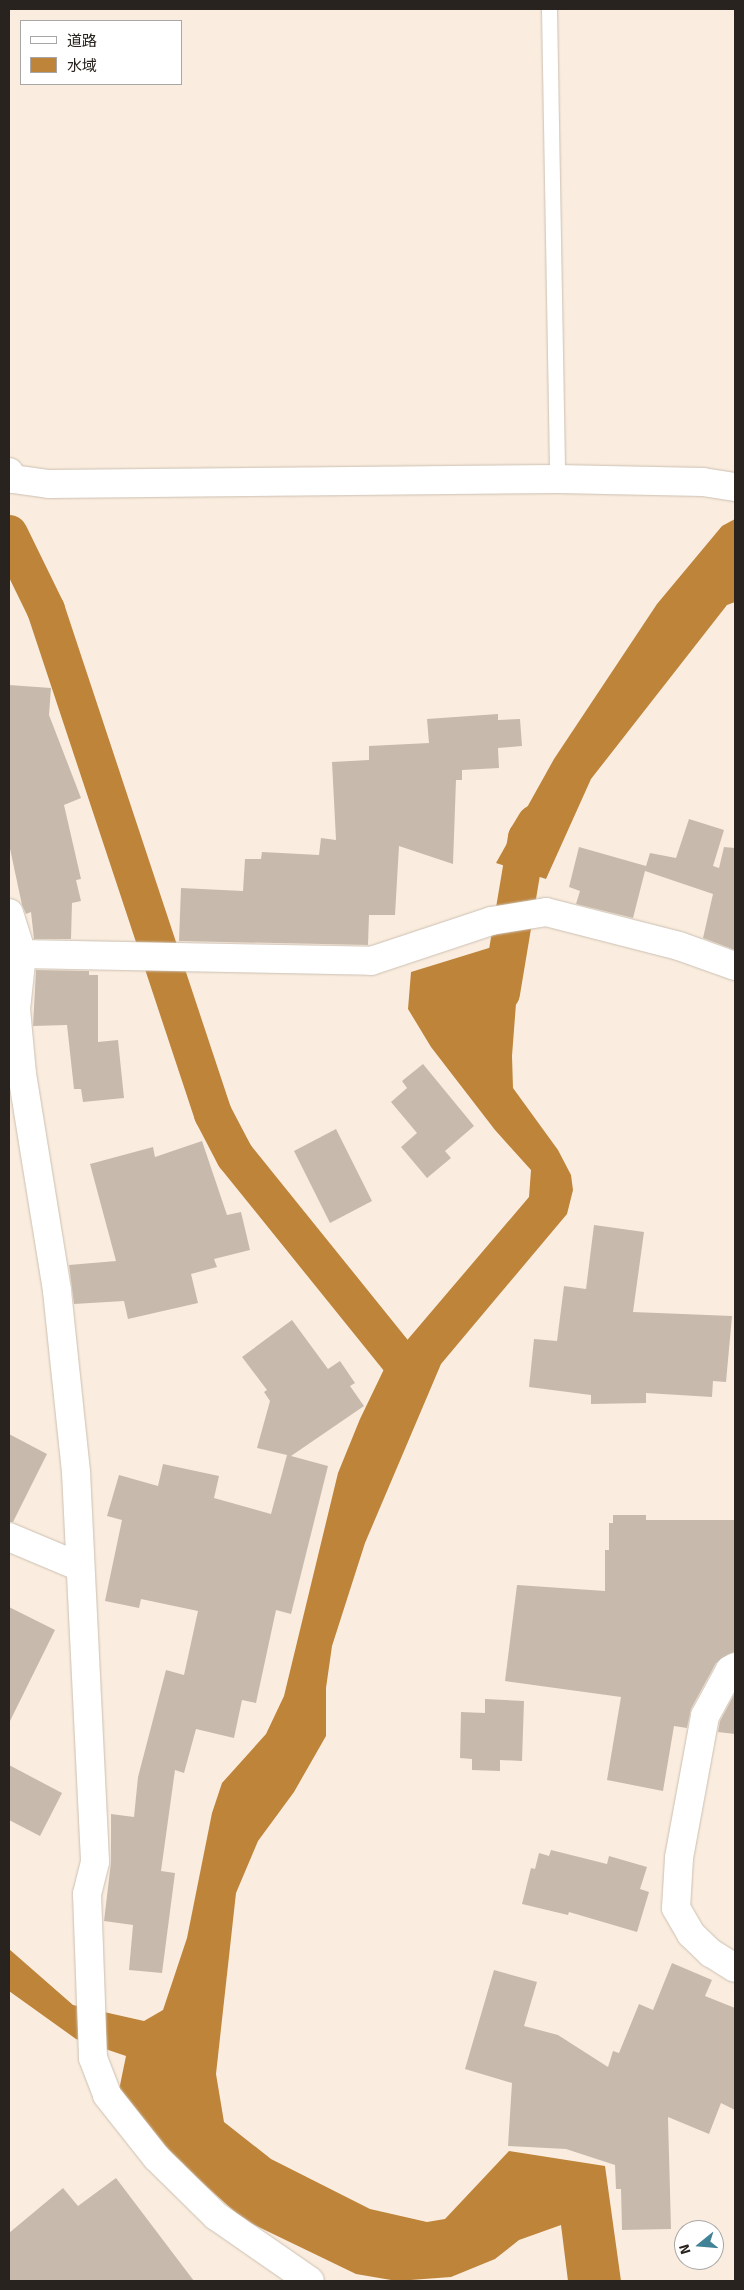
<!DOCTYPE html>
<html>
<head>
<meta charset="utf-8">
<style>
	body { margin:0 }
	#map { position:relative; width:744px; height:2290px; overflow:hidden; background:#faeddf; font-family:Signika,"Noto Sans JP",sans-serif }
	div>[style] { position:absolute }
	[style*='--x'] { left:calc(var(--x)*1px); top:calc(var(--y)*1px); width:calc(var(--w)*1px); rotate:calc(var(--a)*1deg) }
	.water>* { inset:0; background:#be843a }
	.canal>* { height:38px; margin:-19px; padding:0 19px; transform-origin:19px; border-radius:19px; background:#be843a }
	.building>* { inset:0; background:#c7baad }
	.roads { filter:drop-shadow(0 0 1px #ccc0b2) drop-shadow(0 0 1px #ccc0b2) }
	.lane>* { height:15px; margin:-7.5px; padding:0 7.5px; transform-origin:7.5px; border-radius:7.5px; background:#fff }
	.street>* { height:28px; margin:-14px; padding:0 14px; transform-origin:14px; border-radius:14px; background:#fff }
	span { translate:-50% -50%; white-space:nowrap; text-align:center; line-height:1.15; -webkit-text-stroke:4.5px #fff; paint-order:stroke }
	.frame { position:absolute; inset:0; border:10px solid #28231e; pointer-events:none }
	.legend { position:absolute; left:20px; top:20px; width:162px; height:65px; box-sizing:border-box; background:#fff; border:1px solid #a9a7a5; margin:0; padding:6px 9px; list-style:none; font-size:15px; color:#28231e }
	.legend li { display:flex; align-items:center; gap:10px; height:25px }
	.legend b { width:25px; border:1px solid #a9a7a5 }
	.north { position:absolute; left:674px; top:2220px; width:50px; height:50px; box-sizing:border-box; background:#fff; border:1px solid #a9a7a5; border-radius:50%; rotate:253deg; font-size:14px; font-weight:700; line-height:20px; text-align:center; color:#28231e }
	.north::after { content:''; display:block; margin:auto; width:18px; height:22px; background:#428296; clip-path:polygon(50% 0,100% 100%,50% 72%,0 100%) }
</style>
</head>
<body>
<div id="map">
	<div class="water">
		<i style="clip-path:polygon(735px 519px,735px 602px,727px 605px,591px 779px,546px 879px,496px 863px,554px 759px,657px 604px,722px 526px)"></i>
		<i style="clip-path:polygon(521px 938px,512px 1056px,513px 1088px,558px 1150px,571px 1175px,573px 1190px,567px 1214px,441px 1364px,365px 1543px,332px 1646px,326px 1688px,326px 1736px,294px 1792px,258px 1841px,236px 1893px,216px 2074px,224px 2122px,271px 2159px,370px 2209px,427px 2222px,445px 2219px,509px 2151px,605px 2166px,621px 2281px,568px 2281px,561px 2225px,519px 2240px,495px 2259px,451px 2277px,397px 2281px,356px 2274px,244px 2220px,169px 2153px,119px 2090px,126px 2056px,76px 2039px,9px 1991px,9px 1949px,73px 2005px,144px 2021px,163px 2010px,187px 1938px,212px 1813px,222px 1783px,266px 1734px,284px 1696px,338px 1473px,360px 1419px,386px 1365px,529px 1197px,531px 1170px,495px 1130px,431px 1047px,408px 1009px,411px 972px)"></i>
	</div>
	<div class="canal">
		<i style="--x:9;--y:534;--w:85;--a:64"></i>
		<i style="--x:46;--y:610;--w:531;--a:71.67"></i>
		<i style="--x:213;--y:1114;--w:47;--a:62.4"></i>
		<i style="--x:235;--y:1156;--w:277;--a:51.1"></i>
		<i style="--x:501;--y:993;--w:157;--a:-80.5"></i>
		<i style="--x:527;--y:838;--w:17;--a:-59"></i>
	</div>
	<div class="building">
		<i style="clip-path:polygon(9px 685px,51px 688px,49px 715px,81px 798px,64px 805px,81px 879px,76px 880px,81px 901px,72px 903px,71px 939px,34px 939px,31px 912px,26px 914px,22px 905px,9px 844px)"></i>
		<i style="clip-path:polygon(498px 714px,498px 720px,520px 719px,522px 746px,498px 748px,499px 768px,462px 770px,462px 780px,456px 780px,453px 864px,399px 846px,395px 915px,369px 915px,368px 945px,179px 941px,181px 888px,243px 891px,245px 859px,261px 859px,262px 852px,319px 855px,321px 838px,336px 840px,332px 762px,369px 760px,369px 746px,429px 743px,427px 719px)"></i>
		<i style="clip-path:polygon(689px 819px,724px 830px,713px 866px,719px 868px,724px 847px,735px 848px,735px 950px,703px 938px,713px 894px,645px 871px,633px 918px,576px 904px,580px 891px,569px 887px,579px 847px,646px 866px,650px 853px,676px 858px)"></i>
		<i style="clip-path:polygon(36px 970px,89px 971px,89px 975px,98px 975px,98px 1042px,118px 1040px,124px 1098px,83px 1102px,81px 1089px,74px 1089px,67px 1025px,33px 1026px)"></i>
		<i style="clip-path:polygon(423px 1064px,474px 1126px,445px 1151px,451px 1158px,427px 1178px,401px 1147px,417px 1133px,391px 1102px,407px 1088px,402px 1081px)"></i>
		<i style="clip-path:polygon(336px 1129px,372px 1201px,330px 1223px,294px 1151px)"></i>
		<i style="clip-path:polygon(202px 1141px,227px 1215px,241px 1212px,250px 1250px,214px 1259px,217px 1267px,191px 1274px,198px 1303px,128px 1319px,124px 1301px,74px 1304px,69px 1265px,116px 1261px,90px 1164px,153px 1147px,155px 1157px)"></i>
		<i style="clip-path:polygon(594px 1225px,644px 1232px,633px 1312px,732px 1316px,726px 1382px,713px 1381px,712px 1397px,646px 1393px,646px 1403px,591px 1404px,591px 1395px,529px 1387px,534px 1339px,557px 1341px,564px 1286px,586px 1289px)"></i>
		<i style="clip-path:polygon(292px 1320px,328px 1369px,340px 1361px,355px 1383px,350px 1386px,364px 1406px,291px 1456px,328px 1466px,291px 1614px,276px 1610px,256px 1703px,242px 1700px,234px 1738px,196px 1729px,184px 1773px,175px 1770px,161px 1871px,175px 1873px,162px 1973px,129px 1970px,133px 1925px,104px 1921px,111px 1862px,111px 1814px,134px 1817px,138px 1777px,166px 1670px,184px 1675px,198px 1611px,141px 1599px,139px 1608px,105px 1601px,122px 1520px,107px 1516px,119px 1475px,158px 1486px,163px 1464px,219px 1476px,214px 1498px,271px 1514px,287px 1455px,257px 1448px,270px 1401px,264px 1392px,267px 1390px,242px 1357px)"></i>
		<i style="clip-path:polygon(9px 1434px,47px 1454px,13px 1522px,9px 1522px)"></i>
		<i style="clip-path:polygon(613px 1515px,646px 1515px,646px 1520px,735px 1520px,735px 1651px,716px 1663px,691px 1709px,687px 1728px,674px 1726px,663px 1791px,607px 1780px,621px 1697px,505px 1681px,517px 1585px,605px 1591px,605px 1550px,609px 1550px,609px 1523px,613px 1523px)"></i>
		<i style="clip-path:polygon(9px 1607px,55px 1630px,9px 1723px)"></i>
		<i style="clip-path:polygon(735px 1693px,735px 1734px,718px 1732px,720px 1721px)"></i>
		<i style="clip-path:polygon(485px 1699px,524px 1701px,522px 1761px,500px 1760px,500px 1771px,472px 1770px,472px 1759px,460px 1758px,461px 1712px,485px 1713px)"></i>
		<i style="clip-path:polygon(9px 1765px,62px 1793px,40px 1836px,9px 1820px)"></i>
		<i style="clip-path:polygon(551px 1850px,607px 1864px,609px 1856px,647px 1867px,640px 1889px,649px 1892px,637px 1932px,569px 1912px,568px 1915px,522px 1904px,531px 1868px,535px 1869px,539px 1853px,549px 1856px)"></i>
		<i style="clip-path:polygon(672px 1963px,712px 1980px,705px 1996px,735px 2008px,735px 2110px,721px 2103px,709px 2134px,668px 2117px,671px 2229px,622px 2230px,621px 2189px,616px 2189px,615px 2165px,566px 2149px,508px 2146px,512px 2083px,465px 2069px,494px 1970px,537px 1982px,524px 2026px,558px 2035px,608px 2067px,613px 2051px,619px 2053px,639px 2004px,653px 2010px)"></i>
		<i style="clip-path:polygon(116px 2178px,194px 2281px,9px 2281px,9px 2233px,63px 2188px,78px 2206px)"></i>
	</div>
	<div class="roads">
		<div class="lane">
			<i style="--x:549;--y:9;--w:470;--a:89"></i>
		</div>
		<div class="street">
			<i style="--x:9;--y:472;--w:8;--a:60"></i>
			<i style="--x:13;--y:479;--w:36;--a:8"></i>
			<i style="--x:49;--y:484;--w:508;--a:-0.56"></i>
			<i style="--x:557;--y:479;--w:146;--a:1.2"></i>
			<i style="--x:703;--y:482;--w:32;--a:9"></i>
			<i style="--x:9;--y:913;--w:43;--a:72.4"></i>
			<i style="--x:22;--y:954;--w:55;--a:96.2"></i>
			<i style="--x:16;--y:1009;--w:65;--a:84.7"></i>
			<i style="--x:22;--y:1074;--w:220;--a:80.8"></i>
			<i style="--x:57;--y:1291;--w:182;--a:84"></i>
			<i style="--x:76;--y:1472;--w:390;--a:87.2"></i>
			<i style="--x:95;--y:1862;--w:33;--a:104"></i>
			<i style="--x:87;--y:1894;--w:164;--a:87.9"></i>
			<i style="--x:93;--y:2058;--w:40;--a:69"></i>
			<i style="--x:107;--y:2095;--w:80;--a:51.6"></i>
			<i style="--x:157;--y:2158;--w:83;--a:44.5"></i>
			<i style="--x:216;--y:2216;--w:114;--a:34.7"></i>
			<i style="--x:22;--y:954;--w:349;--a:1.1"></i>
			<i style="--x:371;--y:961;--w:126;--a:-18.4"></i>
			<i style="--x:491;--y:921;--w:56;--a:-9.3"></i>
			<i style="--x:546;--y:912;--w:137;--a:14.3"></i>
			<i style="--x:679;--y:946;--w:59;--a:19.7"></i>
			<i style="--x:9;--y:1537;--w:75;--a:22.8"></i>
			<i style="--x:735;--y:1667;--w:6;--a:149"></i>
			<i style="--x:730;--y:1670;--w:52;--a:118.5"></i>
			<i style="--x:705;--y:1716;--w:144;--a:100.4"></i>
			<i style="--x:679;--y:1858;--w:50;--a:93.4"></i>
			<i style="--x:676;--y:1908;--w:30;--a:60"></i>
			<i style="--x:691;--y:1934;--w:28;--a:44"></i>
			<i style="--x:711;--y:1953;--w:28;--a:32"></i>
		</div>
	</div>
	<div class="frame"></div>
	<ul class="legend">
	<li><b style="height:6px;background:#fff"></b>道路</li>
	<li><b style="height:14px;background:#be843a"></b>水域</li>
	</ul>
	<div class="north">N</div>
</div>
</body>
</html>
